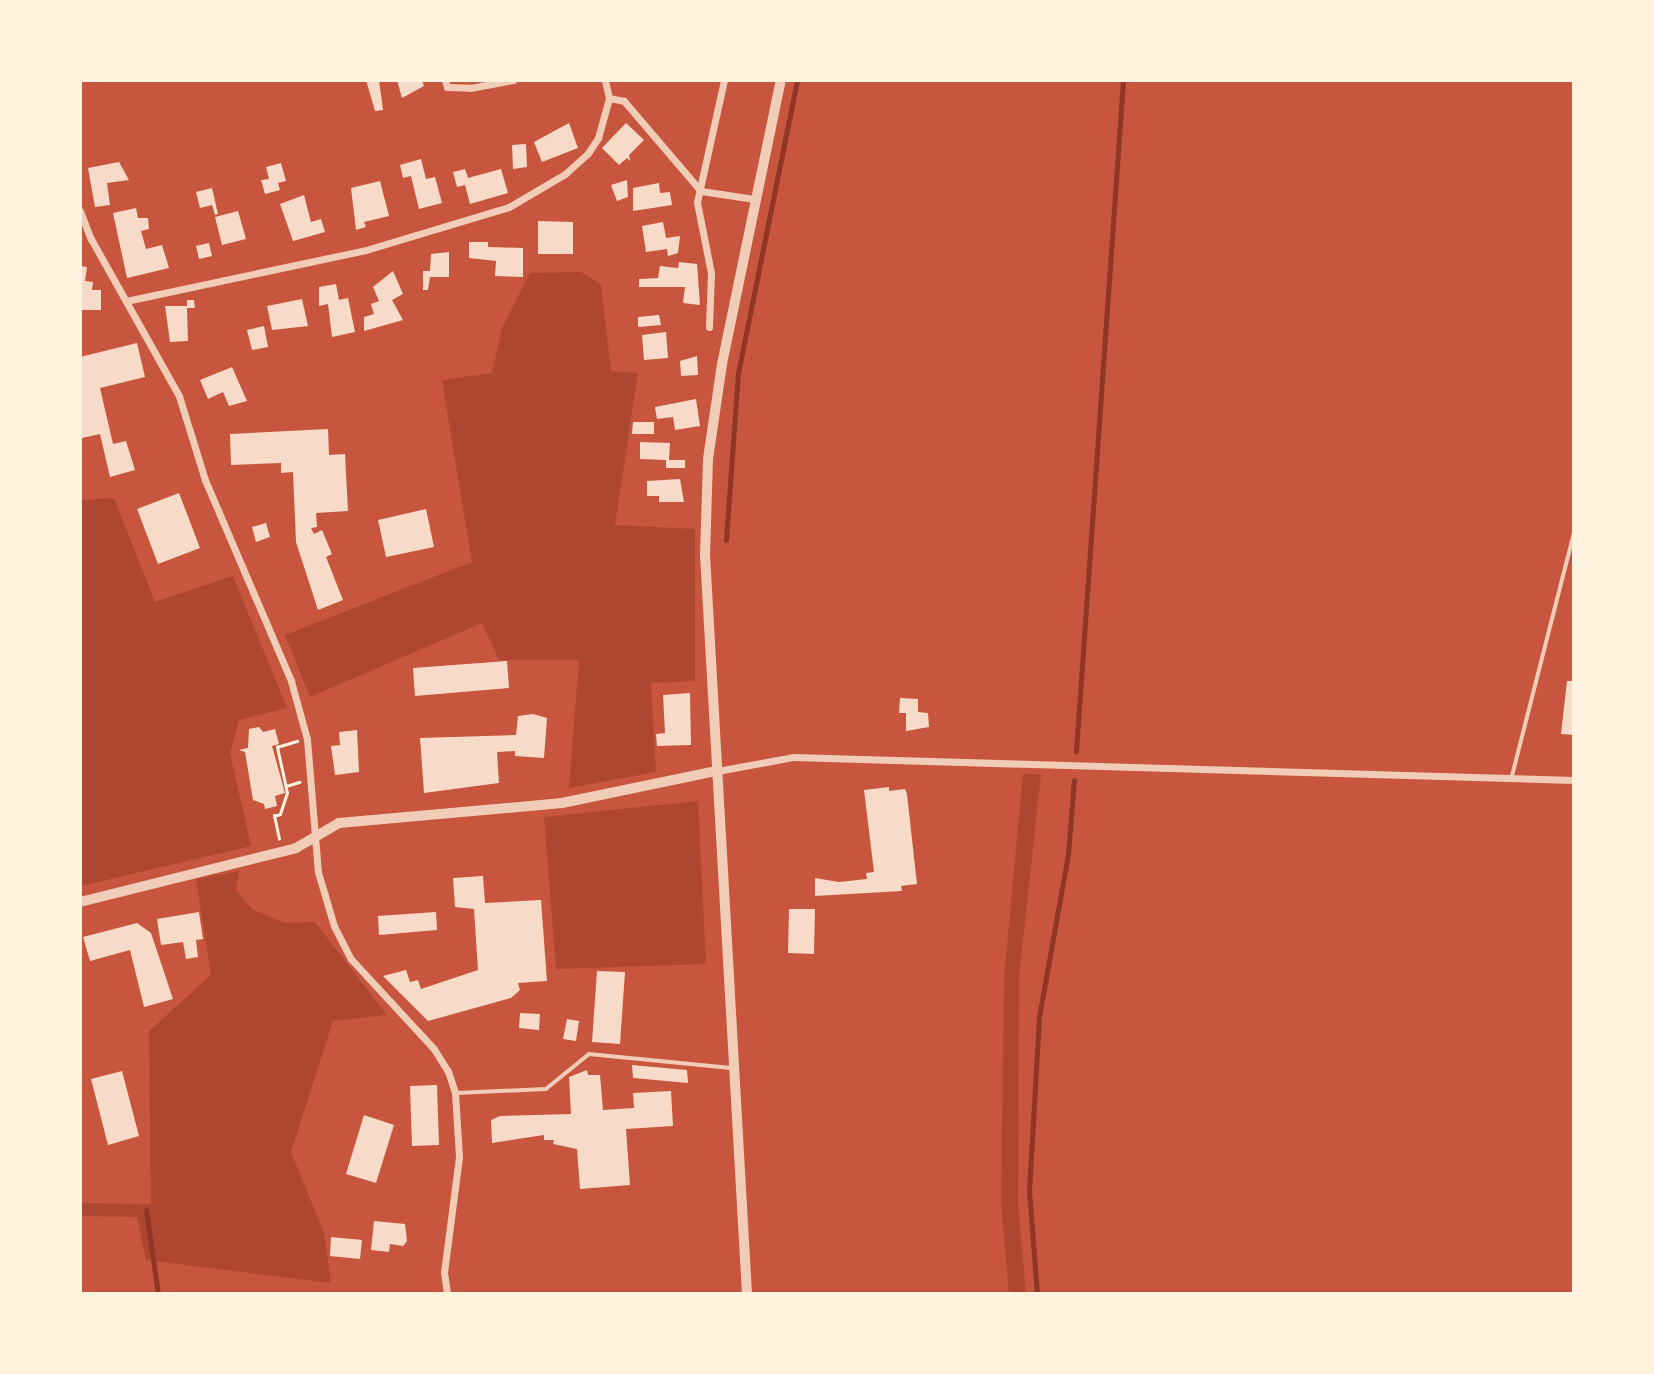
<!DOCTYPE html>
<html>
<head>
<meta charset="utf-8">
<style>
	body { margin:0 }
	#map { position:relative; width:1654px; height:1374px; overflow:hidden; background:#c8553d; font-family:Commissioner,sans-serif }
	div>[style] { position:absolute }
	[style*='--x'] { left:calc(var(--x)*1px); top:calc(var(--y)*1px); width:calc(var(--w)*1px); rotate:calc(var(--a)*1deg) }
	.green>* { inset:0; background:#ae4732 }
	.stream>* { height:5px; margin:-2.5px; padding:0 2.5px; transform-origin:2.5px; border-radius:2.5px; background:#8f3625 }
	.building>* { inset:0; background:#f7dbc8 }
	.path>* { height:2.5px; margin:-1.25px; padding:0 1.25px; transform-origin:1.25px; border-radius:1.25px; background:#fff3e0 }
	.service>* { height:3.5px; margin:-1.75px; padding:0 1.75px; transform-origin:1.75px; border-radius:1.75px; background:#f1ccb7 }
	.minor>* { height:7px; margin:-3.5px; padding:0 3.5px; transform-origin:3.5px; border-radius:3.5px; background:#f1ccb7 }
	.tertiary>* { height:10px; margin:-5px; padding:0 5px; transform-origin:5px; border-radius:5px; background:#f1ccb7 }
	span { translate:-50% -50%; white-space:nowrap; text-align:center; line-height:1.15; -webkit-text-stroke:5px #fff3e0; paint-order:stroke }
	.frame { position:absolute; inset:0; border:82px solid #fff3e0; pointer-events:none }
</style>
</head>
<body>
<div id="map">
	<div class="green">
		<i style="clip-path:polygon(581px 272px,601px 285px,611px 371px,638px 373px,615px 525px,695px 529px,695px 681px,651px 683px,656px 772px,569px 788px,579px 660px,499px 660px,482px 623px,310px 697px,285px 635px,472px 562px,442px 380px,492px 373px,502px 328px,530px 273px)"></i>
		<i style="clip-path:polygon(114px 498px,155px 602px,233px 576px,287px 708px,239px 720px,230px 753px,251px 846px,81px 886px,81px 500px)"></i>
		<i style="clip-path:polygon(1023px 774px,1041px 774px,1019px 977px,1018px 1203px,1026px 1293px,1009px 1294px,1001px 1203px,1004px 977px)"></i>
		<i style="clip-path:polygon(698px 801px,706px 964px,556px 969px,544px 817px)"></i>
		<i style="clip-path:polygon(239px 871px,236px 890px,252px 909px,285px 923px,315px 922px,387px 1015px,333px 1021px,291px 1152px,324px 1233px,331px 1283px,146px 1260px,137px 1217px,81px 1216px,81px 1203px,151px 1204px,149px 1031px,211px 975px,196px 879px)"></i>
	</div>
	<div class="stream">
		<i style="--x:726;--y:540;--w:167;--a:-85.9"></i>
		<i style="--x:738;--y:373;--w:299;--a:-78.6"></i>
		<i style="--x:1076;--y:751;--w:673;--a:-85.99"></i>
		<i style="--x:146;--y:1210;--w:85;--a:81.9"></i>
		<i style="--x:1037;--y:1294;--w:103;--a:-94.4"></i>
		<i style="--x:1029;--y:1191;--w:174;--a:-86.7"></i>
		<i style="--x:1039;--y:1017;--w:166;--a:-79.9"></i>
		<i style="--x:1068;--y:854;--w:74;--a:-85.4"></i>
	</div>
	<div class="building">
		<i style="clip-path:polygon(366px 80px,379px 80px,383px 110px,375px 111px)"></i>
		<i style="clip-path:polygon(397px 80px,422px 80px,424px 86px,402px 98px)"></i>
		<i style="clip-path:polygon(569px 123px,578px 148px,542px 162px,534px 142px)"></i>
		<i style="clip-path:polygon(626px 123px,644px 140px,629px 155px,630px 161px,627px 158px,619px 165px,602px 148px)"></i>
		<i style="clip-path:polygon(526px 144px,527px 167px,513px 169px,512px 145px)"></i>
		<i style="clip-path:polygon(421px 159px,426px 179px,435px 177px,442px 203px,419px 209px,411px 176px,403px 178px,400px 165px)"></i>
		<i style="clip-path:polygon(119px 162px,129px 180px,107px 183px,110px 205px,95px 207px,88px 168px)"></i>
		<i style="clip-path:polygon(281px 163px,286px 181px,278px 183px,280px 190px,265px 194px,261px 180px,269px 179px,266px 167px)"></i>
		<i style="clip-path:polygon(465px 169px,468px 178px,501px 169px,508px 193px,470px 204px,465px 185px,457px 187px,453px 172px)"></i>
		<i style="clip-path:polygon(627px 180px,628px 197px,617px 201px,611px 185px)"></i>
		<i style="clip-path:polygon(380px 181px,389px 216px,364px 222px,366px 227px,356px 230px,351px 188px)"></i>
		<i style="clip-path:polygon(659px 183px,660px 193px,670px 192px,672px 205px,633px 211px,633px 188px)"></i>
		<i style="clip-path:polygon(212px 188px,218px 214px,215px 215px,212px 205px,200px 208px,196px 192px)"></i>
		<i style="clip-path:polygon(304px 195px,311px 222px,321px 219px,325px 232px,293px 241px,280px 204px)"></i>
		<i style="clip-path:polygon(136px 208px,138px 218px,148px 218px,149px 229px,141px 231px,146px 249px,162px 245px,169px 268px,127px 278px,113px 213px)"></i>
		<i style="clip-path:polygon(238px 211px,246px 239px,222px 245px,215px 217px)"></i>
		<i style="clip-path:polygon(538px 221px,573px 222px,573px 254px,538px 254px)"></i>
		<i style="clip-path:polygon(663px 222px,666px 238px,680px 236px,678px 253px,668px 256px,667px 249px,646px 252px,642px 226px)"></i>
		<i style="clip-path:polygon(469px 242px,488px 242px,488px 247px,523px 248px,523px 277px,495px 276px,496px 261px,469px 258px)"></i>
		<i style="clip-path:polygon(209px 243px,212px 256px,199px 259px,196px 246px)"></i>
		<i style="clip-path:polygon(449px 252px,449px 277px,430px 277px,428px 290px,423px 290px,423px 271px,430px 271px,431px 254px)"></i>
		<i style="clip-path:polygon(679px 262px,697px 264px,700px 305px,683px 303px,685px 287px,639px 287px,639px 279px,658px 278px,660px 266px,678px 268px)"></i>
		<i style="clip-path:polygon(80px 266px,87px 267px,85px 281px,93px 282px,92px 290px,101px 290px,101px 310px,80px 310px)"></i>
		<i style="clip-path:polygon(393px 271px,403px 294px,392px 300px,403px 320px,364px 331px,364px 317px,374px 314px,371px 304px,379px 301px,373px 287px)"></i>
		<i style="clip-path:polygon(336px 284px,339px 300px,348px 298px,355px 332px,332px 337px,328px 304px,319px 306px,319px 287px)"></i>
		<i style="clip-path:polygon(302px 299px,308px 326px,272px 330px,267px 306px)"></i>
		<i style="clip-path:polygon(187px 300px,194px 300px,195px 308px,187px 308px,188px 341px,170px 342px,165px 306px,187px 306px)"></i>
		<i style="clip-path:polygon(659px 315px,661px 325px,638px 327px,638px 317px)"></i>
		<i style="clip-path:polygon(264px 326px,268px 347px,252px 350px,247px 330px)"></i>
		<i style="clip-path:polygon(666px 332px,668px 358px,644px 360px,642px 335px)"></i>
		<i style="clip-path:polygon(137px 343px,145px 377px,100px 388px,113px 444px,126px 441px,135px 470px,110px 477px,100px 434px,82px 438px,80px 357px)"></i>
		<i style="clip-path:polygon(697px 356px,698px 375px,681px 376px,680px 361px)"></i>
		<i style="clip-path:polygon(232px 367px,247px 401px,229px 406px,223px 392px,208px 399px,200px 380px)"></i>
		<i style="clip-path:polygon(696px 399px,700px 426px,675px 430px,673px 417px,657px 419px,655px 407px)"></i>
		<i style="clip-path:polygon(633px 422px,654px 422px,654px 434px,632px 434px)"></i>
		<i style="clip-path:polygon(328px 429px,329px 455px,345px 454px,348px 511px,316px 513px,317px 527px,311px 528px,314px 534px,322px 530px,332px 554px,326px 557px,343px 600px,318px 610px,296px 542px,293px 472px,281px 473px,281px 463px,231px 465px,230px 434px)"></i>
		<i style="clip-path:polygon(640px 442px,670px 443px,669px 460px,685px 460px,685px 468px,666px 468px,666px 460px,640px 459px)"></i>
		<i style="clip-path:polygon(680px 479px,684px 502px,659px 502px,659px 496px,647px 496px,647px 481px)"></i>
		<i style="clip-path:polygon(179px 493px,200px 548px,158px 564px,137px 509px)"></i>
		<i style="clip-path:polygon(426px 509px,434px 547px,386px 557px,378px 520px)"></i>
		<i style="clip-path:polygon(266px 523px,270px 537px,256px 542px,252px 527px)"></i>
		<i style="clip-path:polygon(507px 661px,509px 688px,415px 696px,413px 668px)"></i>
		<i style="clip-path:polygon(1567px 681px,1574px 681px,1574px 735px,1561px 734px)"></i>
		<i style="clip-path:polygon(690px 693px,691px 745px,657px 746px,656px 734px,665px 733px,663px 695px)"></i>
		<i style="clip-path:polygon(900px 698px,918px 699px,918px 712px,928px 713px,929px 727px,906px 731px,906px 713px,899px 713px)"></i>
		<i style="clip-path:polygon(533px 714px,547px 718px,544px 758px,515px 756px,515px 751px,497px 752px,499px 783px,424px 793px,420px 738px,516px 735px,518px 716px)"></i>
		<i style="clip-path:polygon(259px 727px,263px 732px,275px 729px,279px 744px,272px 746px,285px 793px,275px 796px,277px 806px,265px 809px,264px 804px,253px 800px,245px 752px,239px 750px,248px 748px,249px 729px)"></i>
		<i style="clip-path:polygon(357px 730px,359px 772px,335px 775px,331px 746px,340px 745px,339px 732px)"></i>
		<i style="clip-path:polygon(889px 787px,889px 791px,905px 789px,907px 794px,917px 884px,901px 886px,902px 891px,815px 896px,815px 878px,839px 882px,867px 879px,866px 873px,874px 872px,864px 790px)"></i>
		<i style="clip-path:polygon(483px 876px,485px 903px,541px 900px,547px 981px,518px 983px,520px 990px,511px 998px,428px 1021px,383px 976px,406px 970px,410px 982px,418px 980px,421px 989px,478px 970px,474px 909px,455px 907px,453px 878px)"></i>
		<i style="clip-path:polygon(789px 909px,815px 909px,814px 954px,788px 953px)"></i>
		<i style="clip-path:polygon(199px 912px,203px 939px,196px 940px,198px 957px,186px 959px,183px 942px,161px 945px,157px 919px)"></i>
		<i style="clip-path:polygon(436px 912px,437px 930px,379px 935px,378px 916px)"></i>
		<i style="clip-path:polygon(137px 923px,151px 933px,173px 999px,144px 1007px,130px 950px,90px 961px,83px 937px)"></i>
		<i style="clip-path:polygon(597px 971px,625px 972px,620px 1044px,592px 1042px)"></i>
		<i style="clip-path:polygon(520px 1013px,540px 1014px,539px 1030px,519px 1028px)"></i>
		<i style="clip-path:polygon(567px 1019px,579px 1021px,576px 1041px,563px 1039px)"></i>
		<i style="clip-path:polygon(632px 1065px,687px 1070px,688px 1083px,633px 1078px)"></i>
		<i style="clip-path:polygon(587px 1070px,588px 1075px,600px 1075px,603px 1110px,634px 1108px,633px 1093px,671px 1091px,673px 1126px,626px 1129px,630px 1185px,580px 1189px,577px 1149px,553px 1144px,554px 1140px,544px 1140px,544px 1135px,492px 1143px,491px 1120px,500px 1116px,571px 1114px,569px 1077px)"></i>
		<i style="clip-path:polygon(122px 1071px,139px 1136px,108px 1145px,91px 1079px)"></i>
		<i style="clip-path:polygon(437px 1085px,439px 1145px,412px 1146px,410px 1086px)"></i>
		<i style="clip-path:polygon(364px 1115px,394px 1125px,376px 1183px,346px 1174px)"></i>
		<i style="clip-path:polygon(374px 1221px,405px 1224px,407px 1241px,403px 1246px,390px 1244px,389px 1252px,371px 1250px)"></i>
		<i style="clip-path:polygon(331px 1237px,362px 1240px,360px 1259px,330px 1256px)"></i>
	</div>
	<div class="path">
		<i style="--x:286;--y:786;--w:14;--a:-17"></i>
		<i style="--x:279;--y:839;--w:24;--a:-102"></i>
		<i style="--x:274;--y:816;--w:6;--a:-18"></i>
		<i style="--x:280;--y:814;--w:22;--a:-72"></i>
		<i style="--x:287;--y:793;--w:47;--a:-102.3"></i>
		<i style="--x:277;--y:747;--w:21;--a:-17"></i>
	</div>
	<div class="service">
		<i style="--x:1512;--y:776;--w:252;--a:-75.7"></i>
		<i style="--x:457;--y:1093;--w:89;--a:-2.6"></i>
		<i style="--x:546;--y:1089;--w:55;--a:-39.1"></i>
		<i style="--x:589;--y:1054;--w:145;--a:5.6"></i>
	</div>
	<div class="minor">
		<i style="--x:445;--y:80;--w:7;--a:74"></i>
		<i style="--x:447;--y:87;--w:23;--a:2"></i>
		<i style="--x:470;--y:88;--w:44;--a:-10.5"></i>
		<i style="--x:609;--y:98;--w:15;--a:11"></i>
		<i style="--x:624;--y:101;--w:118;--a:49.5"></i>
		<i style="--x:701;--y:191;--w:54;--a:8.6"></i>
		<i style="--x:80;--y:211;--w:30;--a:69"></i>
		<i style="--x:91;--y:239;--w:180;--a:60.7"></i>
		<i style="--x:179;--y:396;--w:88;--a:72.8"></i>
		<i style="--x:205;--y:480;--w:219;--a:66.8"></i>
		<i style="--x:291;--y:681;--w:60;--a:74.6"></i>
		<i style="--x:307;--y:739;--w:133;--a:85.3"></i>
		<i style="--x:318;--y:872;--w:56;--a:73.5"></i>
		<i style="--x:334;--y:926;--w:37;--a:63"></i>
		<i style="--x:351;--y:959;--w:122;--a:47.3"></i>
		<i style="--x:434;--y:1049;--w:26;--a:58"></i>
		<i style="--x:448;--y:1071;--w:23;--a:72"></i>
		<i style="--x:455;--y:1093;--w:64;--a:86.4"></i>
		<i style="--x:459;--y:1157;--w:116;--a:97.4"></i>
		<i style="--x:444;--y:1272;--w:22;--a:82"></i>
		<i style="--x:126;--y:301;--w:245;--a:-12"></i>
		<i style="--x:366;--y:250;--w:149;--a:-16.7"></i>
		<i style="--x:509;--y:207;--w:65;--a:-30.5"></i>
		<i style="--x:565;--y:174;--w:31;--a:-42"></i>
		<i style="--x:588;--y:153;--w:18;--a:-56"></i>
		<i style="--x:598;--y:138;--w:41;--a:-74.6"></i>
		<i style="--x:609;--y:98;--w:18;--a:-103"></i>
		<i style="--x:709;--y:327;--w:54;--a:-87.9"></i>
		<i style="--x:711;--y:273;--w:72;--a:-101.2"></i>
		<i style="--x:697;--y:202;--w:125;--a:-77.5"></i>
		<i style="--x:717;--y:771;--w:77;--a:-10.4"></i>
		<i style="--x:793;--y:757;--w:781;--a:1.69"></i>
	</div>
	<div class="tertiary">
		<i style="--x:80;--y:902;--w:223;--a:-14"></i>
		<i style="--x:296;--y:848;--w:50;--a:-30.2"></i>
		<i style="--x:339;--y:823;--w:224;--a:-5.1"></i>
		<i style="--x:562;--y:803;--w:158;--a:-11.7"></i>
		<i style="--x:747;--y:1294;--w:740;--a:-93.25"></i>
		<i style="--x:705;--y:555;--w:96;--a:-88.2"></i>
		<i style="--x:708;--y:459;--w:96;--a:-81.6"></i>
		<i style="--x:722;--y:364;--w:290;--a:-78.3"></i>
	</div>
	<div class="frame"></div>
</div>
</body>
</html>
